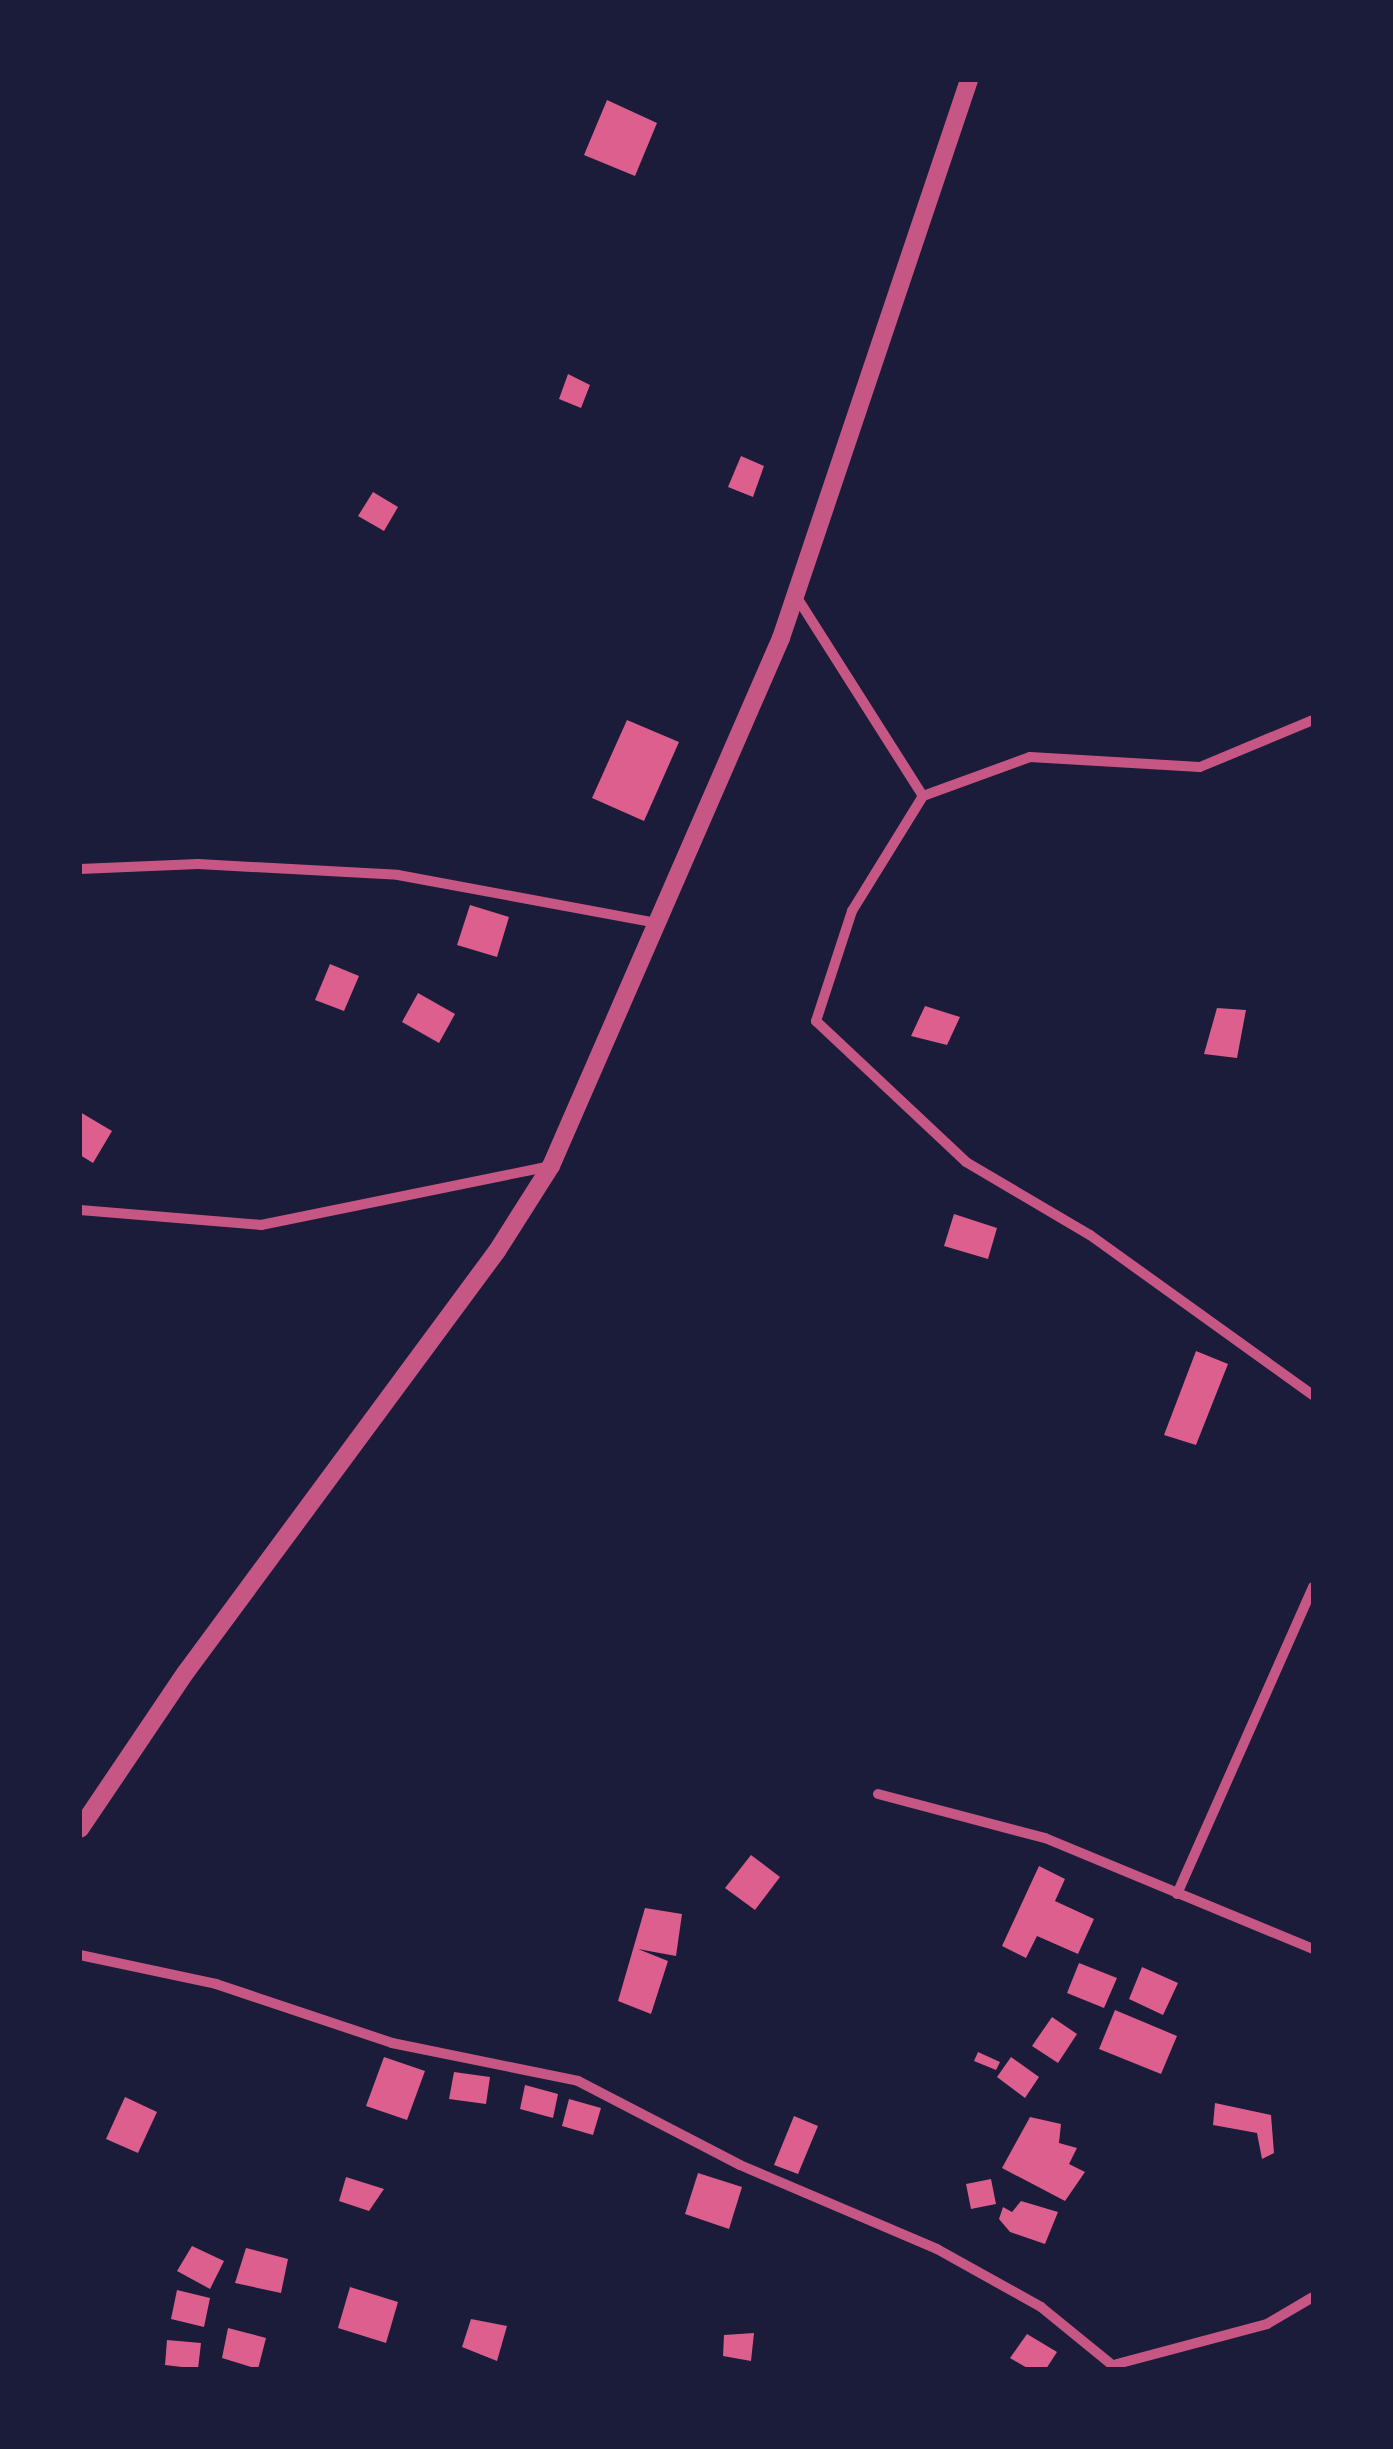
<!DOCTYPE html>
<html>
<head>
<meta charset="utf-8">
<style>
	body { margin:0 }
	#map { position:relative; width:1393px; height:2449px; overflow:hidden; background:#1b1b3a; font-family:Figtree,sans-serif }
	div>[style] { position:absolute }
	[style*='--x'] { left:calc(var(--x)*1px); top:calc(var(--y)*1px); width:calc(var(--w)*1px); rotate:calc(var(--a)*1deg) }
	.building>* { inset:0; background:#dd5f8e }
	.minor>* { height:10px; margin:-5px; padding:0 5px; transform-origin:5px; border-radius:5px; background:#c65784 }
	.tertiary>* { height:18px; margin:-9px; padding:0 9px; transform-origin:9px; border-radius:9px; background:#c65784 }
	span { translate:-50% -50%; white-space:nowrap; text-align:center; line-height:1.15; -webkit-text-stroke:9px #1b1b3a; paint-order:stroke }
	.frame { position:absolute; inset:0; border:82px solid #1b1b3a; pointer-events:none }
</style>
</head>
<body>
<div id="map">
	<div class="building">
		<i style="clip-path:polygon(607px 100px,657px 123px,635px 176px,584px 155px)"></i>
		<i style="clip-path:polygon(568px 374px,590px 385px,581px 408px,559px 399px)"></i>
		<i style="clip-path:polygon(741px 456px,764px 466px,753px 497px,728px 487px)"></i>
		<i style="clip-path:polygon(373px 492px,398px 507px,384px 531px,358px 516px)"></i>
		<i style="clip-path:polygon(627px 720px,679px 742px,644px 821px,592px 798px)"></i>
		<i style="clip-path:polygon(470px 905px,509px 917px,497px 957px,457px 945px)"></i>
		<i style="clip-path:polygon(330px 964px,359px 976px,344px 1011px,315px 1000px)"></i>
		<i style="clip-path:polygon(418px 993px,455px 1014px,439px 1043px,402px 1022px)"></i>
		<i style="clip-path:polygon(925px 1006px,960px 1017px,947px 1045px,911px 1036px)"></i>
		<i style="clip-path:polygon(1217px 1008px,1246px 1010px,1237px 1058px,1204px 1054px)"></i>
		<i style="clip-path:polygon(80px 1112px,112px 1131px,93px 1163px,80px 1155px)"></i>
		<i style="clip-path:polygon(954px 1214px,997px 1228px,988px 1259px,944px 1246px)"></i>
		<i style="clip-path:polygon(1196px 1351px,1228px 1364px,1196px 1445px,1164px 1435px)"></i>
		<i style="clip-path:polygon(751px 1855px,780px 1877px,755px 1910px,725px 1888px)"></i>
		<i style="clip-path:polygon(1039px 1866px,1065px 1879px,1055px 1901px,1094px 1919px,1078px 1954px,1037px 1936px,1026px 1958px,1002px 1946px)"></i>
		<i style="clip-path:polygon(645px 1908px,682px 1914px,676px 1956px,638px 1949px,668px 1961px,651px 2014px,618px 2001px)"></i>
		<i style="clip-path:polygon(1079px 1963px,1117px 1978px,1104px 2008px,1067px 1993px)"></i>
		<i style="clip-path:polygon(1142px 1967px,1178px 1983px,1163px 2015px,1129px 1999px)"></i>
		<i style="clip-path:polygon(1115px 2010px,1177px 2036px,1161px 2074px,1099px 2049px)"></i>
		<i style="clip-path:polygon(1052px 2017px,1077px 2034px,1058px 2063px,1032px 2046px)"></i>
		<i style="clip-path:polygon(978px 2052px,1000px 2062px,996px 2070px,974px 2061px)"></i>
		<i style="clip-path:polygon(384px 2057px,425px 2071px,407px 2120px,366px 2106px)"></i>
		<i style="clip-path:polygon(1011px 2057px,1039px 2077px,1025px 2098px,997px 2077px)"></i>
		<i style="clip-path:polygon(454px 2072px,490px 2077px,486px 2104px,449px 2099px)"></i>
		<i style="clip-path:polygon(525px 2085px,558px 2094px,553px 2118px,520px 2109px)"></i>
		<i style="clip-path:polygon(125px 2097px,157px 2112px,138px 2153px,106px 2139px)"></i>
		<i style="clip-path:polygon(569px 2099px,601px 2108px,593px 2135px,562px 2126px)"></i>
		<i style="clip-path:polygon(1215px 2103px,1271px 2115px,1274px 2153px,1262px 2159px,1257px 2133px,1213px 2125px)"></i>
		<i style="clip-path:polygon(794px 2116px,818px 2126px,798px 2174px,774px 2165px)"></i>
		<i style="clip-path:polygon(1030px 2117px,1061px 2124px,1059px 2143px,1077px 2148px,1069px 2164px,1085px 2172px,1065px 2201px,1002px 2168px)"></i>
		<i style="clip-path:polygon(698px 2173px,742px 2187px,729px 2229px,685px 2214px)"></i>
		<i style="clip-path:polygon(346px 2177px,384px 2189px,369px 2211px,339px 2201px)"></i>
		<i style="clip-path:polygon(991px 2179px,996px 2204px,971px 2209px,966px 2184px)"></i>
		<i style="clip-path:polygon(1021px 2201px,1058px 2212px,1045px 2244px,1010px 2232px,999px 2219px,1003px 2207px,1012px 2212px)"></i>
		<i style="clip-path:polygon(192px 2246px,224px 2261px,210px 2289px,177px 2271px)"></i>
		<i style="clip-path:polygon(246px 2248px,288px 2259px,281px 2293px,235px 2283px)"></i>
		<i style="clip-path:polygon(350px 2287px,398px 2302px,386px 2343px,338px 2328px)"></i>
		<i style="clip-path:polygon(177px 2290px,210px 2298px,204px 2327px,171px 2319px)"></i>
		<i style="clip-path:polygon(471px 2319px,507px 2326px,497px 2361px,462px 2347px)"></i>
		<i style="clip-path:polygon(228px 2328px,266px 2338px,258px 2369px,222px 2358px)"></i>
		<i style="clip-path:polygon(754px 2333px,751px 2361px,723px 2356px,724px 2335px)"></i>
		<i style="clip-path:polygon(1027px 2334px,1057px 2352px,1046px 2369px,1029px 2369px,1010px 2358px)"></i>
		<i style="clip-path:polygon(167px 2340px,201px 2343px,198px 2369px,165px 2365px)"></i>
	</div>
	<div class="minor">
		<i style="--x:796;--y:596;--w:237;--a:57.6"></i>
		<i style="--x:923;--y:796;--w:114;--a:-20"></i>
		<i style="--x:1030;--y:757;--w:170;--a:3.4"></i>
		<i style="--x:1200;--y:767;--w:122;--a:-22.6"></i>
		<i style="--x:923;--y:796;--w:135;--a:121.7"></i>
		<i style="--x:852;--y:911;--w:116;--a:108.1"></i>
		<i style="--x:816;--y:1021;--w:206;--a:43.2"></i>
		<i style="--x:966;--y:1162;--w:144;--a:30.5"></i>
		<i style="--x:1090;--y:1235;--w:274;--a:35.7"></i>
		<i style="--x:80;--y:869;--w:118;--a:-2.4"></i>
		<i style="--x:198;--y:864;--w:200;--a:3.1"></i>
		<i style="--x:398;--y:875;--w:264;--a:10.5"></i>
		<i style="--x:80;--y:1210;--w:182;--a:4.7"></i>
		<i style="--x:261;--y:1225;--w:296;--a:-11.5"></i>
		<i style="--x:878;--y:1794;--w:173;--a:14.8"></i>
		<i style="--x:1045;--y:1838;--w:290;--a:22.5"></i>
		<i style="--x:1177;--y:1894;--w:336;--a:-66.1"></i>
		<i style="--x:80;--y:1955;--w:139;--a:12"></i>
		<i style="--x:216;--y:1984;--w:186;--a:18.5"></i>
		<i style="--x:392;--y:2043;--w:190;--a:11.5"></i>
		<i style="--x:578;--y:2081;--w:182;--a:27.4"></i>
		<i style="--x:740;--y:2165;--w:214;--a:23.1"></i>
		<i style="--x:937;--y:2249;--w:119;--a:29.1"></i>
		<i style="--x:1041;--y:2307;--w:98;--a:39.2"></i>
		<i style="--x:1117;--y:2364;--w:155;--a:-14.9"></i>
		<i style="--x:1267;--y:2324;--w:53;--a:-30.4"></i>
	</div>
	<div class="tertiary">
		<i style="--x:80;--y:1829;--w:189;--a:-56"></i>
		<i style="--x:186;--y:1672;--w:523;--a:-53.55"></i>
		<i style="--x:497;--y:1251;--w:101;--a:-57.6"></i>
		<i style="--x:551;--y:1166;--w:576;--a:-66.46"></i>
		<i style="--x:781;--y:638;--w:589;--a:-71.38"></i>
	</div>
	<div class="frame"></div>
</div>
</body>
</html>
